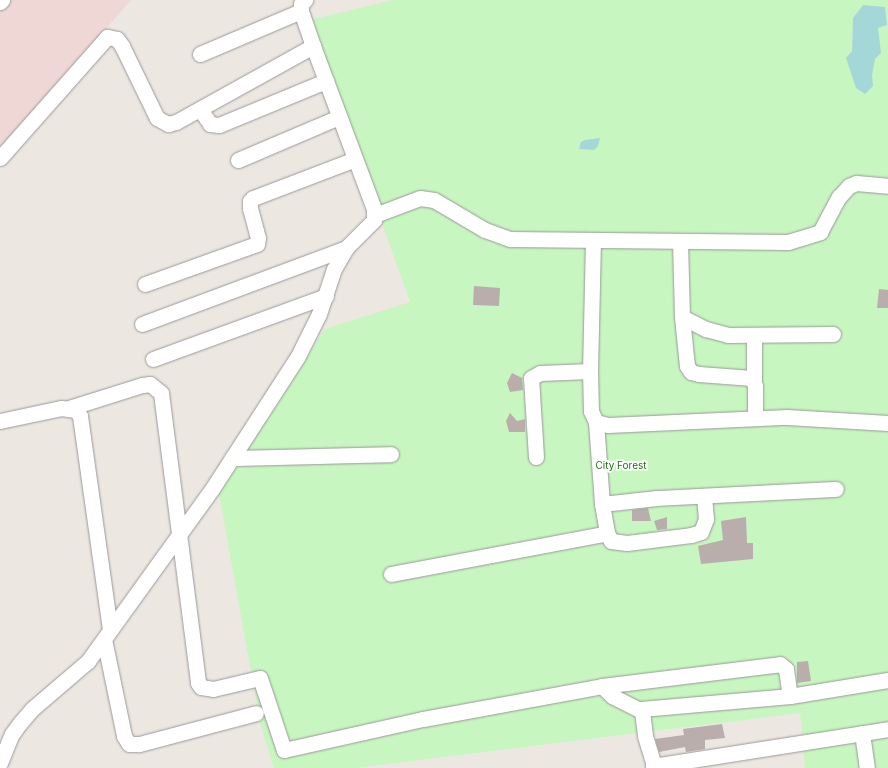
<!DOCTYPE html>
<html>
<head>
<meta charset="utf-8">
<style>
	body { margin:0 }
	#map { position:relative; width:888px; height:768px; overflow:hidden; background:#ede7e2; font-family:Inter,sans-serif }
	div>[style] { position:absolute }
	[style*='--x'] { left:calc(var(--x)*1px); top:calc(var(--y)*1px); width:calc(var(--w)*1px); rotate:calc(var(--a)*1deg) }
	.military>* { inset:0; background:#eed7d5 }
	.park>* { inset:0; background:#c8f6c0 }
	.water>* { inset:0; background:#a4d8d8 }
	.building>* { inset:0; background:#b9aeac }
	.roads { filter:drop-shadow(0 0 1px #999) drop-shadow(0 0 1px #999) }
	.minor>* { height:15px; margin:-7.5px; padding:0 7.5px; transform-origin:7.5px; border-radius:7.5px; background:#fff }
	span { translate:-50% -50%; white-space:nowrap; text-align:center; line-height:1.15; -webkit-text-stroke:3.5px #fff; paint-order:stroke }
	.park-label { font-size:10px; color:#1f7211 }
</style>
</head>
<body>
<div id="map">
	<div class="military">
		<i style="clip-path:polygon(0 0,131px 0,0 151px)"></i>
	</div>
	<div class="park">
		<i style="clip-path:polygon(393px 0,888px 0,888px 768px,805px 768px,800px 713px,354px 768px,274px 768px,261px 727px,219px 494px,325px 329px,410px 302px,309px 20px)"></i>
	</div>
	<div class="water">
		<i style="clip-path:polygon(863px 5px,885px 7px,887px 25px,878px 28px,881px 53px,875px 59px,872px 75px,873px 86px,865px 94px,856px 88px,846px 58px,852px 51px,853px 18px)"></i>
		<i style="clip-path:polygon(600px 138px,598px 146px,594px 150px,579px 149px,581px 142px,585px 140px)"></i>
	</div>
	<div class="building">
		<i style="clip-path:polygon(474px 286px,500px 288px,499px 306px,473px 305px)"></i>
		<i style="clip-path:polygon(879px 289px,888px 290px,888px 308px,877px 308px)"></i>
		<i style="clip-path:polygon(512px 373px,522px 378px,523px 390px,510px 392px,507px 383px)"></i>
		<i style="clip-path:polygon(510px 413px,517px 421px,525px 419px,525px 432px,509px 432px,506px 421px)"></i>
		<i style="clip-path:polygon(648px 508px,651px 521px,632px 521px,632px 510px)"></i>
		<i style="clip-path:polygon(667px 517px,667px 529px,657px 530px,654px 521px)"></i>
		<i style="clip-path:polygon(746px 517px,747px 543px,753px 543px,753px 559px,701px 564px,698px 546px,723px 540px,721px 521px)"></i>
		<i style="clip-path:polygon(808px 661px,811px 681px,797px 683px,797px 662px)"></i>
		<i style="clip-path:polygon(722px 724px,725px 738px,705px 740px,705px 749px,686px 752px,685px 747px,659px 752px,655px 739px,684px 735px,683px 729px)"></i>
	</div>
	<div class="roads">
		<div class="minor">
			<i style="--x:0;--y:2;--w:3;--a:-45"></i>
			<i style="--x:200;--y:54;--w:110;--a:-23.1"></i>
			<i style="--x:200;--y:109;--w:18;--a:56"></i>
			<i style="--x:210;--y:124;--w:9;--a:6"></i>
			<i style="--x:219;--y:125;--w:116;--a:-22.4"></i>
			<i style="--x:0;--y:158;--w:162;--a:-48.5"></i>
			<i style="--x:107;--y:37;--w:10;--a:11"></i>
			<i style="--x:117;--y:39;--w:9;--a:54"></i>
			<i style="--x:122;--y:46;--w:80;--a:64.1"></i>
			<i style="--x:157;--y:118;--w:13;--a:29"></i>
			<i style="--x:168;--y:124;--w:8;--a:-14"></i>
			<i style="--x:176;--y:122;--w:157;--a:-29"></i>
			<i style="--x:313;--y:46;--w:37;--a:-109"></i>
			<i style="--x:301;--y:11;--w:7;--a:-90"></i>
			<i style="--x:301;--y:4;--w:6;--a:-45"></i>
			<i style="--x:238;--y:160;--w:110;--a:-23.1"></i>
			<i style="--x:375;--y:215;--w:48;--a:-20.7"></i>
			<i style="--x:420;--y:198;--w:14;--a:8"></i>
			<i style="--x:434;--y:200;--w:59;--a:30.5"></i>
			<i style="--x:485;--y:230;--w:27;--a:20"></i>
			<i style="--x:510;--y:239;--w:278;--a:0.6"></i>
			<i style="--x:788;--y:242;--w:34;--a:-17"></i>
			<i style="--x:820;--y:232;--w:40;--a:-62"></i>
			<i style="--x:839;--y:197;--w:15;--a:-48"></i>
			<i style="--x:849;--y:186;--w:8;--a:-23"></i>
			<i style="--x:856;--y:183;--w:32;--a:5"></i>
			<i style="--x:593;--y:240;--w:131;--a:91.3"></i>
			<i style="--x:590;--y:371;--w:40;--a:88.6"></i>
			<i style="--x:591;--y:411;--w:12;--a:66"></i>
			<i style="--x:596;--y:422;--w:12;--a:14"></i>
			<i style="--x:608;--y:425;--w:179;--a:-2.6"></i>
			<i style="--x:787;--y:417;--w:101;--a:3.4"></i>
			<i style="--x:680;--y:241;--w:76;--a:88.5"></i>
			<i style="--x:682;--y:317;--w:49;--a:84.2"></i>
			<i style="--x:687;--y:366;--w:7;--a:56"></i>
			<i style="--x:691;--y:372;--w:8;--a:14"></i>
			<i style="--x:699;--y:374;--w:53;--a:4.3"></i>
			<i style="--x:752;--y:378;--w:9;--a:69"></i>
			<i style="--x:755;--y:386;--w:32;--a:90"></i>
			<i style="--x:145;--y:284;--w:119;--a:-19.7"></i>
			<i style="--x:257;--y:244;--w:6;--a:-81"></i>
			<i style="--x:258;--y:238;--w:30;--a:-105"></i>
			<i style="--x:250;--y:209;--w:8;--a:-90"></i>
			<i style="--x:250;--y:201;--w:4;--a:-45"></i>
			<i style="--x:253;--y:198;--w:109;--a:-20.9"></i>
			<i style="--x:682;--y:317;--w:27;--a:27"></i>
			<i style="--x:706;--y:329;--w:23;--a:15"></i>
			<i style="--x:728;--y:335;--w:105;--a:-0.5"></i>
			<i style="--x:142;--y:324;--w:218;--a:-20.4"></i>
			<i style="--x:754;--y:337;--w:44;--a:90"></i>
			<i style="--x:153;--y:359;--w:184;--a:-20"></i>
			<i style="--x:69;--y:408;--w:77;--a:-17.5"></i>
			<i style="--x:142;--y:385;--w:8;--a:-7"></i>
			<i style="--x:150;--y:384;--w:14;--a:39"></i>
			<i style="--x:161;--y:393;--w:292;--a:82.7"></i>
			<i style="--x:198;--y:683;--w:5;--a:53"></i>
			<i style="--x:201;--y:687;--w:12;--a:9"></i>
			<i style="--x:213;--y:689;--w:48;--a:-13.2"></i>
			<i style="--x:260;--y:678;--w:76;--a:71.6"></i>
			<i style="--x:284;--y:750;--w:142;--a:-12.6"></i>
			<i style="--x:423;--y:719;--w:182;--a:-10.4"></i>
			<i style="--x:602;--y:686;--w:179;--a:-7"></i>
			<i style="--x:780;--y:664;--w:8;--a:40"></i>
			<i style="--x:786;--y:669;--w:27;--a:82"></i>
			<i style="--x:0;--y:421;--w:62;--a:-12"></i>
			<i style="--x:61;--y:408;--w:15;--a:8"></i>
			<i style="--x:76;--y:410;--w:7;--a:56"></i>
			<i style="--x:80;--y:416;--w:216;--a:82"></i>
			<i style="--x:596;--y:422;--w:82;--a:85.8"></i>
			<i style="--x:602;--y:504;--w:29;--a:80"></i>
			<i style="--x:607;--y:533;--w:9;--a:63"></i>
			<i style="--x:611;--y:541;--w:16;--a:7"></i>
			<i style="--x:627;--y:543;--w:64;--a:-7.1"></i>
			<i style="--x:691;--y:535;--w:10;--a:-17"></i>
			<i style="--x:701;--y:532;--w:14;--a:-69"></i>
			<i style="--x:706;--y:519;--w:22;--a:-95"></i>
			<i style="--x:536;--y:457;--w:79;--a:-93.6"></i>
			<i style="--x:531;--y:378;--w:10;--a:-29"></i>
			<i style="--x:540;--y:373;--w:50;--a:-2.3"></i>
			<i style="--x:232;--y:458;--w:159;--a:-1.4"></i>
			<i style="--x:602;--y:504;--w:55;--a:-6.2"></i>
			<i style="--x:657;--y:498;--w:179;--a:-2.9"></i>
			<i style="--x:391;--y:574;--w:220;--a:-10.7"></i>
			<i style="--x:104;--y:639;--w:99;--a:78.3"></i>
			<i style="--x:124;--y:736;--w:9;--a:58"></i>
			<i style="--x:129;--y:744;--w:10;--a:0"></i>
			<i style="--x:139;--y:744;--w:121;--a:-14.8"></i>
			<i style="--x:602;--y:686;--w:14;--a:45"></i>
			<i style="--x:612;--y:696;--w:34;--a:27"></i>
			<i style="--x:642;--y:711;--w:25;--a:83"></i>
			<i style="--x:645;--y:736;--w:34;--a:73"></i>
			<i style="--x:641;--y:709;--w:150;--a:-5"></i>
			<i style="--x:790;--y:696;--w:99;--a:-9.3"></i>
			<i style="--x:862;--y:733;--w:35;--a:82"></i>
			<i style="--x:0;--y:763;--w:31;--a:-68"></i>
			<i style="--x:12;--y:734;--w:14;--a:-54"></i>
			<i style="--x:20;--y:723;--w:18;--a:-49"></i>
			<i style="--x:32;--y:709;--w:74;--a:-40.6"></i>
			<i style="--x:88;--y:661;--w:212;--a:-54.2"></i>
			<i style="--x:212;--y:489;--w:158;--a:-57.1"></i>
			<i style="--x:298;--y:356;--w:47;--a:-63.4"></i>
			<i style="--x:319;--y:314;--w:47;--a:-71.6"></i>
			<i style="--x:334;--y:269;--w:24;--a:-60"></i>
			<i style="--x:346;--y:248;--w:40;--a:-45"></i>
			<i style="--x:374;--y:220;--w:11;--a:-90"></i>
			<i style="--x:374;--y:209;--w:174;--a:-110.5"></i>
			<i style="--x:653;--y:766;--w:238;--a:-8.9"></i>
		</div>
	</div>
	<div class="park-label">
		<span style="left:621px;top:466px">City Forest</span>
	</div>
</div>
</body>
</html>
